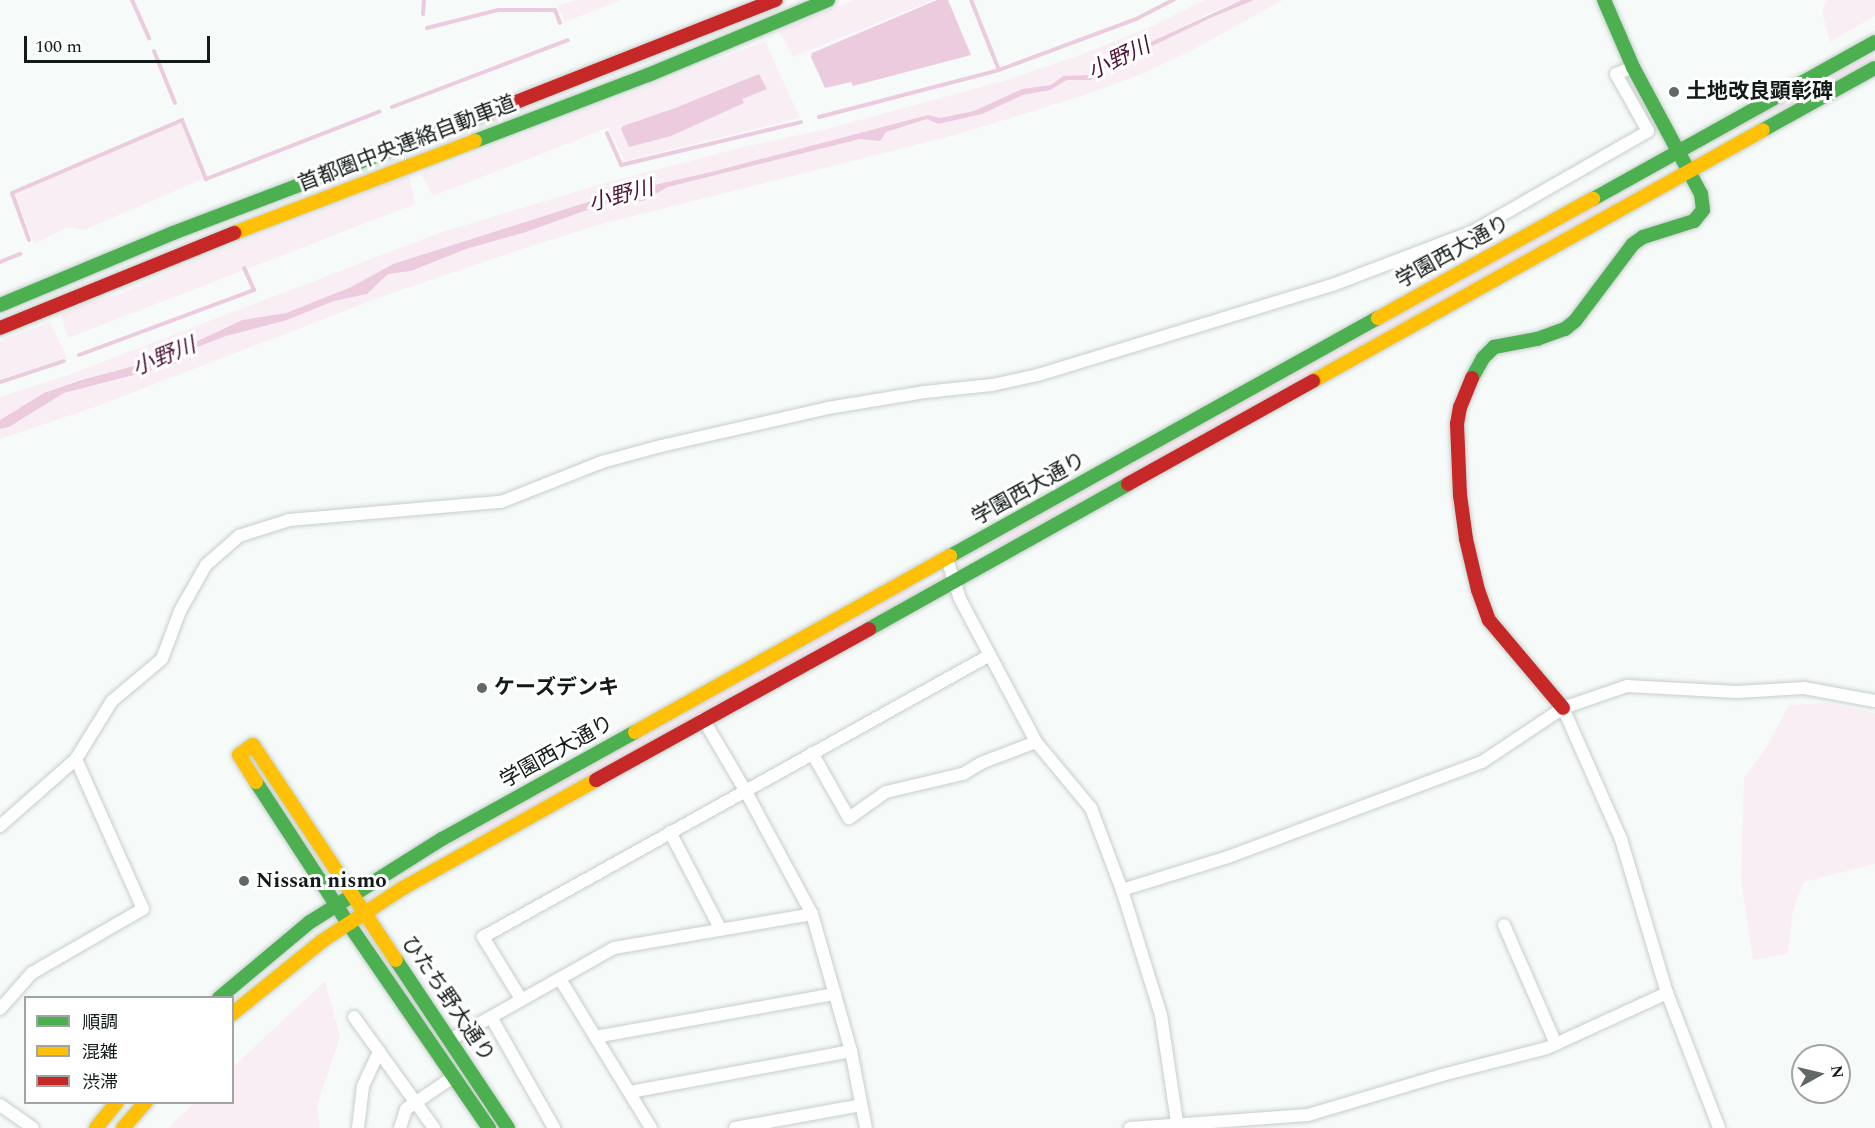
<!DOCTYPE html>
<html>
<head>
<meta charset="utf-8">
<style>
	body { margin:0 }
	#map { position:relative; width:1875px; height:1128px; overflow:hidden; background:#f6fbf9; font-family:Spectral,"Noto Sans JP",serif }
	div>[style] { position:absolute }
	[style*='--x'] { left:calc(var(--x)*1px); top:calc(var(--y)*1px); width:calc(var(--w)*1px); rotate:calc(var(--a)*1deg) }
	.green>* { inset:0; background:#faeef5 }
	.water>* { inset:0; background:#eccbde }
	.stream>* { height:4px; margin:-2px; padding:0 2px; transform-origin:2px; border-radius:2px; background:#eccbde }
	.roads { filter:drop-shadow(0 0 2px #c6cecb) drop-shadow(0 0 2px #c6cecb) }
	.street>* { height:12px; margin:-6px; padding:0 6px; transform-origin:6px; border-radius:6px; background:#fefefe }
	.fast>* { height:14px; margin:-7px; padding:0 7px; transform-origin:7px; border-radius:7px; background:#4caf50 }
	.slow>* { height:14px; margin:-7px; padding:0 7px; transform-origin:7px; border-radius:7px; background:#ffc107 }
	.jam>* { height:14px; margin:-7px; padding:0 7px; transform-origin:7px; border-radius:7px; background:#c62828 }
	.dots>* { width:16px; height:16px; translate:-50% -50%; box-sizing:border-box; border:3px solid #fff; border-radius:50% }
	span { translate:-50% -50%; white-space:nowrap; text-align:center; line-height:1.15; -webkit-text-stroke:6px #fff; paint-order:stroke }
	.poi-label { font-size:21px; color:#111b18; font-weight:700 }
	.left { translate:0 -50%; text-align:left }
	.street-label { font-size:21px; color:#111b18 }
	.water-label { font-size:22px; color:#4d1439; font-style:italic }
	.legend { position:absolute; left:24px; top:996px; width:210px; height:108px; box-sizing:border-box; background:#fff; border:2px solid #a0a4a3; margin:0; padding:8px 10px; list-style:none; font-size:18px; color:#111b18 }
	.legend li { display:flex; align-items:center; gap:12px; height:30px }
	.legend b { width:30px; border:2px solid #a0a4a3 }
	.north { position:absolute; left:1791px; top:1044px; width:60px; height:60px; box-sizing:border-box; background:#fff; border:2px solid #a0a4a3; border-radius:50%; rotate:82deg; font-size:16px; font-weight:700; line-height:24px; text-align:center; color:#111b18 }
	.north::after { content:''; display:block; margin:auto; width:21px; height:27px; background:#616967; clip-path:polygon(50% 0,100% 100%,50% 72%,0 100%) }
	.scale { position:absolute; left:24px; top:36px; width:186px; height:27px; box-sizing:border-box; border:3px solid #111b18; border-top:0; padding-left:8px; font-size:18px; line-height:21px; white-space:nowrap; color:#111b18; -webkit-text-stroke:4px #fff; paint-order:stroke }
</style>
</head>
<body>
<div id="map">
	<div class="green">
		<i style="clip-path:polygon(579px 0,621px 0,565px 22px,557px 5px)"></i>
		<i style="clip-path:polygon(854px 0,934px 0,793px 57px,779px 31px)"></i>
		<i style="clip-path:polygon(1204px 0,1242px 0,1214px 11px,1094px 70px,1089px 75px,1063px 76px,1051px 85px,1021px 89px,974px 111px,939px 118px,928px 115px,715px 171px,650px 186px,632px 188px,393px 264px,351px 287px,286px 313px,242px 320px,160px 359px,81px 379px,44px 393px,0 420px,0 397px,71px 374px,439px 233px,605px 183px,743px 147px,827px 129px,1006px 80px,1083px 54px,1150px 27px)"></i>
		<i style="clip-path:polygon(1254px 0,1283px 0,1193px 50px,1144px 73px,1088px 94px,959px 134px,598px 225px,525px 248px,389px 294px,95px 407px,0 439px,0 429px,9px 427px,64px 393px,151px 372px,195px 348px,226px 336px,287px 320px,334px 301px,367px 294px,388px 274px,411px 271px,466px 249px,526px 232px,604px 204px,643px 201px,668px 187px,860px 139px,880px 141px,885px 132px,927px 119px,938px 124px,1033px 92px,1050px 90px,1067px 80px,1091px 80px,1106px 68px,1213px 17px)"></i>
		<i style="clip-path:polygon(1827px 0,1875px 0,1875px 16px,1830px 42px,1822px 12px)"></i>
		<i style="clip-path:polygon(evenodd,765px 41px,800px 118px,625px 161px,608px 128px,433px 196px,421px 174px,765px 41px,766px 89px,741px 100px,743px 103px,671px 136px,623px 126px,675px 108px,766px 89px)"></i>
		<i style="clip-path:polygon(1875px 54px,1875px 60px,1808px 99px,1765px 115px,1713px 143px,1711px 141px,1841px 68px)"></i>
		<i style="clip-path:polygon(181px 122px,205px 178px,84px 230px,68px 227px,34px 244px,15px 194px)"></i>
		<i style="clip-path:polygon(409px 176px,415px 204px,68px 338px,61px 315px,88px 302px,121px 294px,189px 263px)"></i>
		<i style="clip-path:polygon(1658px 179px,1008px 544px,982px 550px,956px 563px,957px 560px,1573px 217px)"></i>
		<i style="clip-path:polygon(50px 322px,67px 358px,0 379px,0 341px)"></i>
		<i style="clip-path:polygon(943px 574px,945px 578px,495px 829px,451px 846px,393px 879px,403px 869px,900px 591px,925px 585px)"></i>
		<i style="clip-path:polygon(1826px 703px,1875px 713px,1875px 864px,1804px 882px,1793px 910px,1788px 954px,1753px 960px,1741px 880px,1744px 778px,1767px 746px,1789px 705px)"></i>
		<i style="clip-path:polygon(325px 981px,340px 1037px,317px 1105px,320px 1128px,168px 1128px,194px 1103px,232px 1102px,233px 1067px)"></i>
	</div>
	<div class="water">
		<i style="clip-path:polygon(937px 0,948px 0,971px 55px,853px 86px,851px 82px,825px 88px,811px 57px,812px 53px)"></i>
		<i style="clip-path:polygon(1242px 0,1254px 0,1213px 17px,1106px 68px,1091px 80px,1067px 80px,1050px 90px,1023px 95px,982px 114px,938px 124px,927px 119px,886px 132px,880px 141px,860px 139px,668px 187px,643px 201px,604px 204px,526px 232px,466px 249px,411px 271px,388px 274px,367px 294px,334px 301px,287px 320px,226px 336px,195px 348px,173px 365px,64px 393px,9px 427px,0 429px,0 420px,44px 393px,81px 380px,160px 359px,242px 320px,286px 313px,351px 287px,393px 264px,632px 188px,650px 186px,715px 171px,928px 115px,940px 118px,974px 111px,1022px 89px,1051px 85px,1063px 76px,1089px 75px,1118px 57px)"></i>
		<i style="clip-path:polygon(759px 74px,767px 89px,742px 99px,744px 103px,671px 136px,629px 147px,621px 129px,623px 126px,675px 108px)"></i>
	</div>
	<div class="stream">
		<i style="--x:132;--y:0;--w:42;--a:65.9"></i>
		<i style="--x:971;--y:0;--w:75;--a:68.2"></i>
		<i style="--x:423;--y:14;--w:14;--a:-86"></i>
		<i style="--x:427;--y:28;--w:73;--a:-14.2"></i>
		<i style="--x:498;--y:10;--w:57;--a:0"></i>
		<i style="--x:555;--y:10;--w:14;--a:69"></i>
		<i style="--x:154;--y:51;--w:56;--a:68"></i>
		<i style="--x:392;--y:107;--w:188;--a:-20.8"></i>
		<i style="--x:819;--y:117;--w:186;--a:-14.6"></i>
		<i style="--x:999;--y:70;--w:146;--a:-20.4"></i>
		<i style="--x:1136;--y:19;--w:42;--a:-27.2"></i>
		<i style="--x:607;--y:133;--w:35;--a:66"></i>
		<i style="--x:621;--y:165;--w:185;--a:-13.4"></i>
		<i style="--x:29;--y:240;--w:50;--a:-109.9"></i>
		<i style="--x:12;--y:193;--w:185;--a:-23.2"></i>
		<i style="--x:182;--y:120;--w:64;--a:67.9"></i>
		<i style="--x:206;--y:179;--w:186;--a:-21.2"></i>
		<i style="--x:0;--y:262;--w:22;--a:-22"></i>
		<i style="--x:79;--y:355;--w:187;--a:-20.4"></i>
		<i style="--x:254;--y:290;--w:24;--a:-114"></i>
		<i style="--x:0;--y:382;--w:67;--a:-18.2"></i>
	</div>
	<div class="roads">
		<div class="street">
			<i style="--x:947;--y:559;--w:40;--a:72"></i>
			<i style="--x:959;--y:597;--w:164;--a:62"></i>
			<i style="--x:1036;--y:742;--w:86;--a:50.2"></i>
			<i style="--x:1091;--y:808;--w:88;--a:69.3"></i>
			<i style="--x:1122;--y:890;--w:131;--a:72.7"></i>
			<i style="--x:1161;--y:1015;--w:108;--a:81.5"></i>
			<i style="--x:1563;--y:708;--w:143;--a:66.1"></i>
			<i style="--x:1621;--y:839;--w:161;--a:73.4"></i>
			<i style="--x:1667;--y:993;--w:145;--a:68.9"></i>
			<i style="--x:703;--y:719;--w:82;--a:59.4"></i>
			<i style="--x:745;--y:790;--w:141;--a:61.6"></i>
			<i style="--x:812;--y:914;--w:142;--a:74.1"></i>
			<i style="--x:851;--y:1051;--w:78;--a:79"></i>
			<i style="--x:812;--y:753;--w:75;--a:60.4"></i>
			<i style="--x:849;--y:818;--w:45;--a:-35.1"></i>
			<i style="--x:886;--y:792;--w:79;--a:-13.2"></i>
			<i style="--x:963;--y:774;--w:21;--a:-31"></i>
			<i style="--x:981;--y:763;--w:59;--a:-20.9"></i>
			<i style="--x:0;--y:826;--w:101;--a:-41.4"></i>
			<i style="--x:76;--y:759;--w:68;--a:-58.2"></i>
			<i style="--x:112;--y:701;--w:65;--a:-40"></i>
			<i style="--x:162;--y:659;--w:51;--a:-69.4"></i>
			<i style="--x:180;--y:611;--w:53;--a:-60.5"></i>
			<i style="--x:206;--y:565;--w:44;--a:-41.3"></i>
			<i style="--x:239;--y:536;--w:52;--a:-17.7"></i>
			<i style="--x:289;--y:520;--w:213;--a:-4.9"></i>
			<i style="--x:501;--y:502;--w:109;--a:-21.6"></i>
			<i style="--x:602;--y:462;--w:61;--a:-15.2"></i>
			<i style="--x:661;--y:446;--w:171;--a:-12.8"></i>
			<i style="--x:828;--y:408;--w:98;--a:-9.4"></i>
			<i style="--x:925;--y:392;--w:67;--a:-6"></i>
			<i style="--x:992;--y:385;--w:47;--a:-12.3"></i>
			<i style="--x:1038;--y:375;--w:311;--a:-17"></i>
			<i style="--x:1335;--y:284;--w:147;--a:-20.8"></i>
			<i style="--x:1472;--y:232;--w:203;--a:-29.8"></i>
			<i style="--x:1648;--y:131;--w:65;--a:-119.3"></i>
			<i style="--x:1616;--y:74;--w:18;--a:-22"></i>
			<i style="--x:670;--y:832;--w:110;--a:62.5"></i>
			<i style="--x:1122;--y:890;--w:111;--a:-17.3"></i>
			<i style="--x:1228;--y:857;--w:271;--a:-20.5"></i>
			<i style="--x:1482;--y:762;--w:97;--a:-33.7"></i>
			<i style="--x:1563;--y:708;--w:68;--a:-19"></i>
			<i style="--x:1627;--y:686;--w:110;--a:3.1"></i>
			<i style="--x:1737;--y:692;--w:67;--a:-3.4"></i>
			<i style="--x:1804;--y:688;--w:72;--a:10.4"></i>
			<i style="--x:1504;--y:925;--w:130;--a:66.4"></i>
			<i style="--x:560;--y:979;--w:175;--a:58.6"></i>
			<i style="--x:521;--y:999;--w:73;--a:-121.5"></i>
			<i style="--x:483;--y:937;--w:580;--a:-29.08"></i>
			<i style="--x:0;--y:1009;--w:48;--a:-48.4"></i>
			<i style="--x:32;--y:973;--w:128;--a:-30"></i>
			<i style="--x:143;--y:909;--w:164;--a:-114.1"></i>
			<i style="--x:354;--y:1017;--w:137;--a:54.2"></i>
			<i style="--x:491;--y:1017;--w:128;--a:60.4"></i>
			<i style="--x:595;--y:1037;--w:244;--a:-10.2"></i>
			<i style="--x:450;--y:1040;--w:188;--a:-29.3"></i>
			<i style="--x:614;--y:948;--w:201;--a:-9.7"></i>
			<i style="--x:630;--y:1092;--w:225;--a:-10.5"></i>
			<i style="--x:0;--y:1105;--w:40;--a:34.9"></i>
			<i style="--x:358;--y:1128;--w:42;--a:-83.2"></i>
			<i style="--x:363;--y:1086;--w:38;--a:-65"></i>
			<i style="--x:400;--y:1128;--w:20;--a:-72"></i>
			<i style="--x:406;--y:1109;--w:57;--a:-34.2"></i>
			<i style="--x:735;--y:1128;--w:128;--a:-10.3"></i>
			<i style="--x:1130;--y:1128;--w:178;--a:-4.2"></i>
			<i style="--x:1308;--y:1115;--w:140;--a:-16.6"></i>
			<i style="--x:1442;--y:1075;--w:108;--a:-14.4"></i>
			<i style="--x:1547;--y:1048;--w:132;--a:-24.6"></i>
		</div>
		<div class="fast">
			<i style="--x:1763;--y:130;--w:128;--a:-29"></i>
			<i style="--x:475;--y:141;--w:185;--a:-20.9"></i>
			<i style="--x:648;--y:75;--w:195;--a:-22.6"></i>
			<i style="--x:1593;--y:199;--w:323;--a:-29.1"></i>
			<i style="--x:0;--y:305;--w:187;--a:-22.6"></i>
			<i style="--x:173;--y:233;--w:340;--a:-20.8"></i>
			<i style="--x:1472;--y:378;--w:23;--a:-61"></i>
			<i style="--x:1483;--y:358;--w:16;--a:-45"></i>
			<i style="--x:1494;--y:347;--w:44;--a:-10.5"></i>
			<i style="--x:1537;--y:339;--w:30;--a:-20"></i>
			<i style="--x:1565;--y:329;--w:13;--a:-39"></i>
			<i style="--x:1575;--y:321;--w:96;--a:-53"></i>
			<i style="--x:1633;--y:244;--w:12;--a:-35"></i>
			<i style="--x:1643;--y:237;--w:53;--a:-17.4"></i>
			<i style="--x:1694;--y:221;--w:14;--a:-51"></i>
			<i style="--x:1703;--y:210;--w:16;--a:-97"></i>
			<i style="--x:1701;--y:194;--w:144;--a:-118.2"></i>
			<i style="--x:1633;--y:67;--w:73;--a:-113.4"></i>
			<i style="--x:950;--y:556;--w:490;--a:-29.1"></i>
			<i style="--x:869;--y:629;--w:297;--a:-29.2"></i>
			<i style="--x:256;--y:782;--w:168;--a:56.9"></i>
			<i style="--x:348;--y:923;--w:249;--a:55.5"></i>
			<i style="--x:396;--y:960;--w:202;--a:56.3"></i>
			<i style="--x:219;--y:998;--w:119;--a:-39.9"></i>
			<i style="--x:310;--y:922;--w:156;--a:-32.2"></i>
			<i style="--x:442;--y:839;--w:221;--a:-29"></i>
		</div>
		<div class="slow">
			<i style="--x:234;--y:233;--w:258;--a:-20.9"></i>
			<i style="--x:1378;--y:318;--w:246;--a:-29"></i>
			<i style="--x:1313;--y:381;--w:515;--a:-29.15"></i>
			<i style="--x:635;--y:732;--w:361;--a:-29.2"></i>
			<i style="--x:256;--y:782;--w:32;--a:-122"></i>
			<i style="--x:239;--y:755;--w:17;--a:-36"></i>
			<i style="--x:253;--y:745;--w:258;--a:56.4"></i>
			<i style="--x:232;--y:1014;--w:116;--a:-39"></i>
			<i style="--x:322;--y:941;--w:97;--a:-33.2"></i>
			<i style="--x:403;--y:888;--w:221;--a:-29.2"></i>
			<i style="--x:96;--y:1128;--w:33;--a:-51"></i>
			<i style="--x:123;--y:1128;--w:35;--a:-49"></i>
		</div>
		<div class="jam">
			<i style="--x:491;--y:112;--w:306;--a:-21.5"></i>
			<i style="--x:0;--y:328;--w:253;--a:-22.1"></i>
			<i style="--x:1472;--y:378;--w:31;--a:112"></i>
			<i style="--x:1460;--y:407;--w:17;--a:100"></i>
			<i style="--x:1457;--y:424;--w:71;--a:87.6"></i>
			<i style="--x:1460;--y:495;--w:44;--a:82.2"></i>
			<i style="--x:1466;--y:539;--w:52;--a:76.8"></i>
			<i style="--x:1478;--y:590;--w:32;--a:70"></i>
			<i style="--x:1489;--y:620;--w:115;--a:49.9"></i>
			<i style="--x:1128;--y:484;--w:212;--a:-29.1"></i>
			<i style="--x:596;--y:780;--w:312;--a:-28.9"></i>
		</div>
	</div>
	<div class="dots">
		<i style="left:1674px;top:92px;background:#616967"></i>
		<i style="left:482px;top:688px;background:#616967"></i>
		<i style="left:244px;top:881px;background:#616967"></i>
	</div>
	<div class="poi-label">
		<span class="left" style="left:1686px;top:92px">土地改良顕彰碑</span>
		<span class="left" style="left:494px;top:688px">ケーズデンキ</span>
		<span class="left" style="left:256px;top:881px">Nissan nismo</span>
	</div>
	<div class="street-label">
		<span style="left:407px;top:144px;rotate:-21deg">首都圏中央連絡自動車道</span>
		<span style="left:1453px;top:252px;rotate:-29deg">学園西大通り</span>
		<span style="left:1029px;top:489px;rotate:-29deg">学園西大通り</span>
		<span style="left:557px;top:752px;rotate:-29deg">学園西大通り</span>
		<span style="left:448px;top:999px;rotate:56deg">ひたち野大通り</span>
	</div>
	<div class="water-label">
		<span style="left:1119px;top:59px;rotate:-26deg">小野川</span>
		<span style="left:621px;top:196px;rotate:-15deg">小野川</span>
		<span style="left:164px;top:357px;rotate:-22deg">小野川</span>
	</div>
	<ul class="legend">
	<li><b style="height:8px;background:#4caf50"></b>順調</li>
	<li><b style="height:8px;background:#ffc107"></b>混雑</li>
	<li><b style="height:8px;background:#c62828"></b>渋滞</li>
	</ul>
	<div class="north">N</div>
	<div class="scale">100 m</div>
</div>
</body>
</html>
